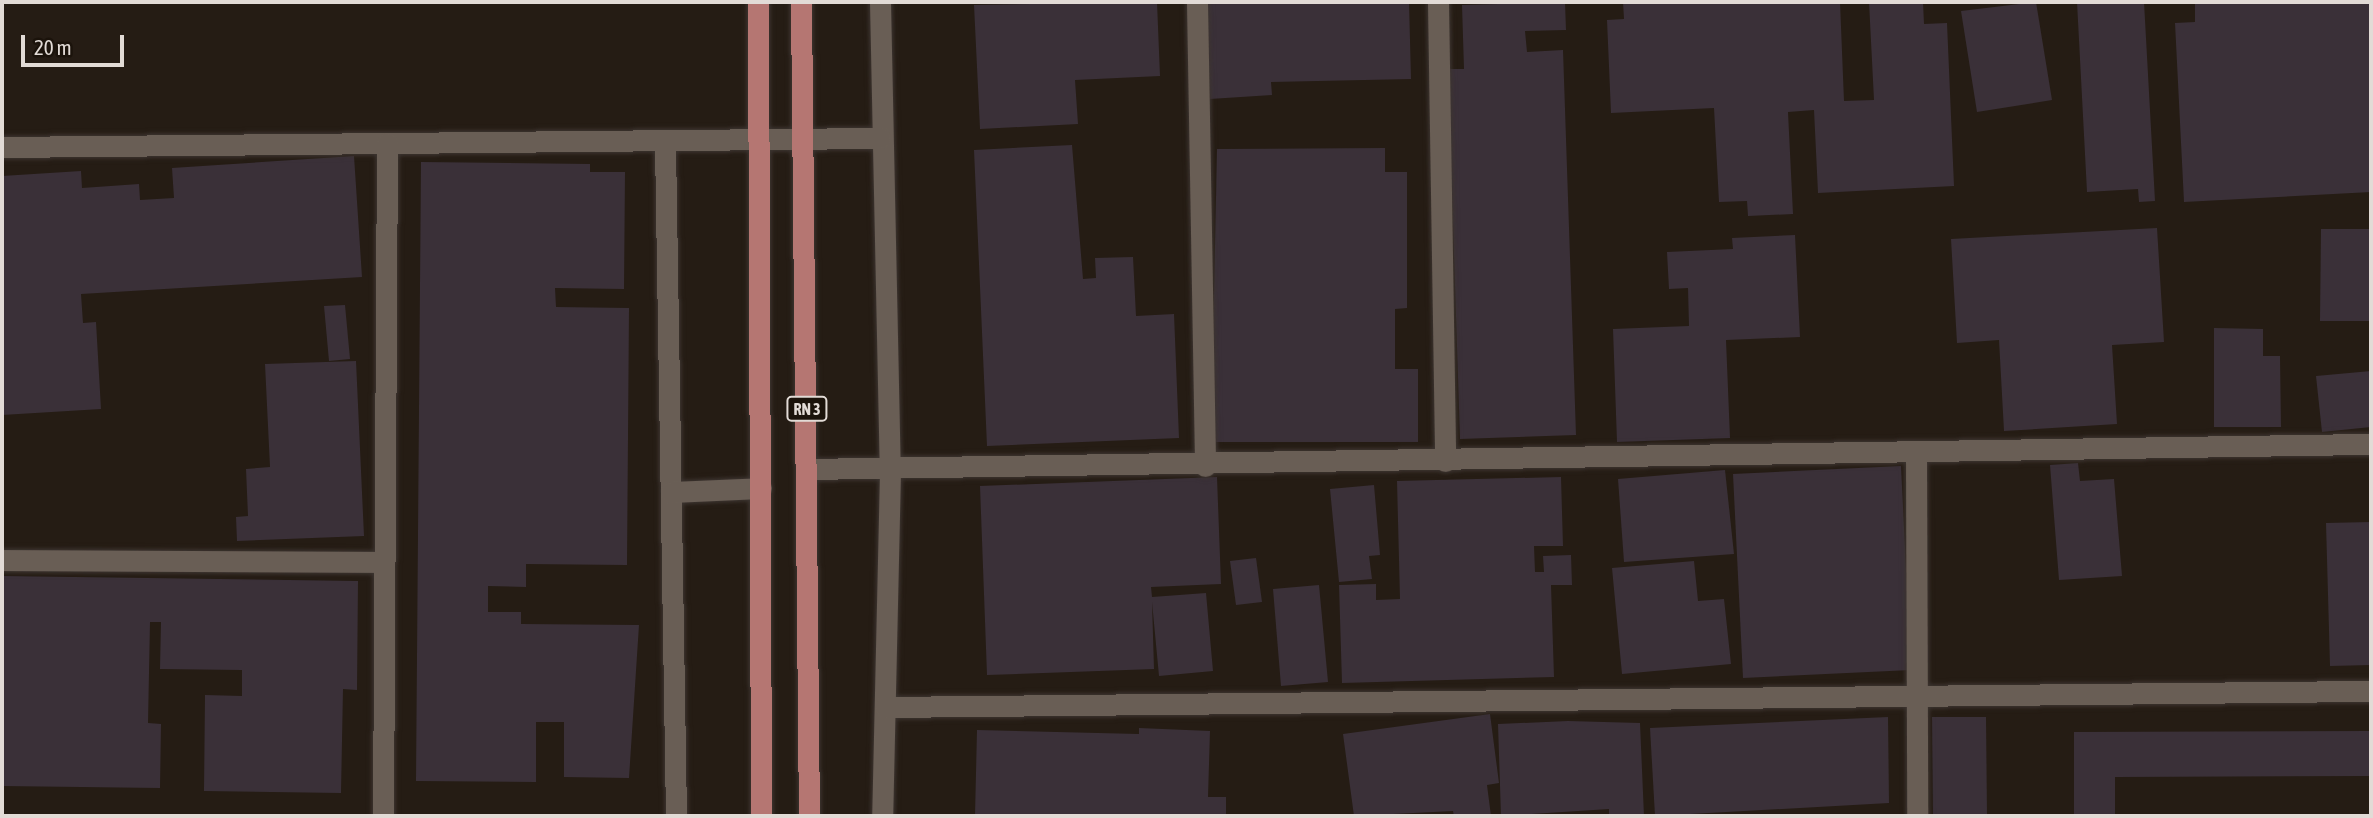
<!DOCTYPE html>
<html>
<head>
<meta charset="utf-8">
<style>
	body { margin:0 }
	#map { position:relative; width:2373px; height:818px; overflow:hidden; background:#251c14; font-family:"Asap Condensed",sans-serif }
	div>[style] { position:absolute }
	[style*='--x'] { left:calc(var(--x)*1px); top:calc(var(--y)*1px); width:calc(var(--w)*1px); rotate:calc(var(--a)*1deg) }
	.building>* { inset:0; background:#3a3038 }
	.roads { filter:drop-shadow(0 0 2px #3d3531) drop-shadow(0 0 2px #3d3531) }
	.minor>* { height:21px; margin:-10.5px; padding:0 10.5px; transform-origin:10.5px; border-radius:10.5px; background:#695e55 }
	.trunk>* { height:21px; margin:-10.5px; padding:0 10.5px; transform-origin:10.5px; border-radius:10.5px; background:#b57672 }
	span { translate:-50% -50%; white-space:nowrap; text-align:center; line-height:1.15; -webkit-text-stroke:5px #1b130b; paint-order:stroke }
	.shield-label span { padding:2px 5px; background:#1b130b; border:2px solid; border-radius:5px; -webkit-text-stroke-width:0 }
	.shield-label { font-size:16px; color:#e2dbd6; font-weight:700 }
	.frame { position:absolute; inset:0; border:4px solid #e2dbd6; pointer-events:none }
	.scale { position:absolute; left:21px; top:35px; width:103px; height:32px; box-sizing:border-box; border:4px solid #e2dbd6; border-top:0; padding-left:9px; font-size:21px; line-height:24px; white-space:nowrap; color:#e2dbd6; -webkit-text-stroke:5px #1b130b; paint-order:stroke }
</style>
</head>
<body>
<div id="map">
	<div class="building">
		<i style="clip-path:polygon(1157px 2px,1160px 76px,1075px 80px,1078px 124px,980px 129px,974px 5px)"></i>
		<i style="clip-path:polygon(1255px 2px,1409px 2px,1411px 79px,1271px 82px,1272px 95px,1210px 99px,1207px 3px)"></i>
		<i style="clip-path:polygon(1565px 2px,1566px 30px,1525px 31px,1527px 52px,1563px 50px,1576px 435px,1460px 439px,1448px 69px,1464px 69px,1462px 5px)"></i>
		<i style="clip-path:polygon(1623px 2px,1840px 2px,1844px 101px,1874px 100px,1869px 2px,1923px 2px,1924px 24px,1947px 23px,1954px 186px,1818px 193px,1814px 110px,1788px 112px,1793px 214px,1748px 216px,1747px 201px,1719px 202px,1714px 108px,1611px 113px,1607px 20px,1624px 19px)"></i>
		<i style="clip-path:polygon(2036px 2px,2052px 100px,1977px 112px,1961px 11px)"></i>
		<i style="clip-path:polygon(2077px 2px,2144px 2px,2155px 201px,2139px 202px,2138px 189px,2087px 192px)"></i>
		<i style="clip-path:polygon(2195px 2px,2371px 2px,2371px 192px,2184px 202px,2175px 23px,2195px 22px)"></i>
		<i style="clip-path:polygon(1072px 145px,1083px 279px,1096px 278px,1095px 258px,1133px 257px,1136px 316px,1174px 314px,1179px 438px,987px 446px,974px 150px)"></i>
		<i style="clip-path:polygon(1385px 148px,1385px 172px,1407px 172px,1407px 308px,1395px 309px,1395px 369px,1418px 369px,1418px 442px,1211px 442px,1217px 149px)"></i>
		<i style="clip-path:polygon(354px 156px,362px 277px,81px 294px,83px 323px,96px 322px,101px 409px,2px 415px,2px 176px,81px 171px,82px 188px,139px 184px,140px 200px,174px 198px,172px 168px)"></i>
		<i style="clip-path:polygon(421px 162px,590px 164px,590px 172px,625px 172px,624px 289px,555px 288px,556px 307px,629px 308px,627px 565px,526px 564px,526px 587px,488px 586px,488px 612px,521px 612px,521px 624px,639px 625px,629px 778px,564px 777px,564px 722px,536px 722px,536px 782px,416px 781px)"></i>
		<i style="clip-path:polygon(2157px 228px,2164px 342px,2112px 345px,2117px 424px,2004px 431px,1999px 340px,1957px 343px,1951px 239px)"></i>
		<i style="clip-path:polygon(2321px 229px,2371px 229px,2371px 321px,2320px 321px)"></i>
		<i style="clip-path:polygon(1795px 235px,1800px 337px,1726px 340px,1730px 438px,1617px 442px,1613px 329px,1689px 326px,1688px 288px,1669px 289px,1667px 252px,1733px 249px,1732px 238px)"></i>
		<i style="clip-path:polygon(345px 305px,350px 359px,329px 361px,324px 306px)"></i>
		<i style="clip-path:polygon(2214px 328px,2263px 329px,2263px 356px,2280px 356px,2281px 427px,2214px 427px)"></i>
		<i style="clip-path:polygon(356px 361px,364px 536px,237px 541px,236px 517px,248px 516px,246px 469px,270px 467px,265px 364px)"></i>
		<i style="clip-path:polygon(2371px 371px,2371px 427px,2322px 432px,2316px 376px)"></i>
		<i style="clip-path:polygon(2078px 463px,2080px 481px,2114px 479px,2122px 576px,2059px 580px,2050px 465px)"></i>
		<i style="clip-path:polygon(1901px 466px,1911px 670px,1743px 678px,1733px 474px)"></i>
		<i style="clip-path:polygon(1725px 470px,1734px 554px,1624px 562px,1618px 479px)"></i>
		<i style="clip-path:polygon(1217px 477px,1221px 584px,1151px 587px,1152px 597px,1206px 593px,1213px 671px,1159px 676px,1152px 602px,1154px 669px,987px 675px,980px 486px)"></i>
		<i style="clip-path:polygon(1561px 477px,1563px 546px,1534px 546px,1535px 572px,1544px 572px,1543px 556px,1571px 555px,1572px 585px,1551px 585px,1554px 677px,1342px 683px,1339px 585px,1376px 584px,1376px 600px,1400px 599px,1397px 481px)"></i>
		<i style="clip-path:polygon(1374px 485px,1380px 555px,1369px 556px,1372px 579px,1339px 582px,1330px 489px)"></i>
		<i style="clip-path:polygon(2371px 522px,2371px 665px,2330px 666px,2326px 523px)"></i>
		<i style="clip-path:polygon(1256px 558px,1262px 602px,1236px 605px,1230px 561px)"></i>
		<i style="clip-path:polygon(1694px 561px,1698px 601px,1724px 599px,1731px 664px,1622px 674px,1612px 568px)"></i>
		<i style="clip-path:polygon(2px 576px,358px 581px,357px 690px,343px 689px,341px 793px,204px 791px,205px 695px,242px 696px,242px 670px,160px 669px,161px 622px,150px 622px,148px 723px,161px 724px,160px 788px,2px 786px)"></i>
		<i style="clip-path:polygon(1319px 585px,1328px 682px,1281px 686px,1273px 589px)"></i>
		<i style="clip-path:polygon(1490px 714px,1499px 783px,1487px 785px,1491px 816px,1454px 816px,1453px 811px,1354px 816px,1343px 734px)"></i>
		<i style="clip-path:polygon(1888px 717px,1889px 803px,1655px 816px,1650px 728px)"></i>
		<i style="clip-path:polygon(1932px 717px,1986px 717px,1987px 816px,1933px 816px)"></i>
		<i style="clip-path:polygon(1568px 721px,1640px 723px,1644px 816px,1609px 816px,1609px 809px,1501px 816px,1498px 724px)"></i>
		<i style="clip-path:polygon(1139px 728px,1210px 731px,1208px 797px,1226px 797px,1226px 816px,975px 816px,977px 730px,1139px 734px)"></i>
		<i style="clip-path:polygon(2371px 731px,2371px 776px,2115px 777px,2115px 816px,2074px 816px,2074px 732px)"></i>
	</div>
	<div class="roads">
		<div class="minor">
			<i style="--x:880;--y:2;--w:470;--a:88.8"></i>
			<i style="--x:890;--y:472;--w:344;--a:91.3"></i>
			<i style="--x:1197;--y:2;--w:464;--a:89"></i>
			<i style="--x:1438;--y:2;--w:459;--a:89.1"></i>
			<i style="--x:665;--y:145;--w:671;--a:89.06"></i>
			<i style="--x:2;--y:147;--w:878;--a:-0.59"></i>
			<i style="--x:1916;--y:453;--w:363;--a:89.8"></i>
			<i style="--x:807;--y:469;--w:1564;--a:-0.92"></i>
			<i style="--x:671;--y:492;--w:90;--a:-2.5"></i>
			<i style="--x:2;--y:560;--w:382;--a:0.3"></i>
			<i style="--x:885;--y:707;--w:1486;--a:-0.62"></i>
			<i style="--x:383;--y:816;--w:673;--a:-89.66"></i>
		</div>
		<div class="trunk">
			<i style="--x:758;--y:2;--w:814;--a:89.79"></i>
			<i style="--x:801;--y:2;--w:814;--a:89.44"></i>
		</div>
	</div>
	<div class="shield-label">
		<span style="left:807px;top:409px">RN 3</span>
	</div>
	<div class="frame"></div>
	<div class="scale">20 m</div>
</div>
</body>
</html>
